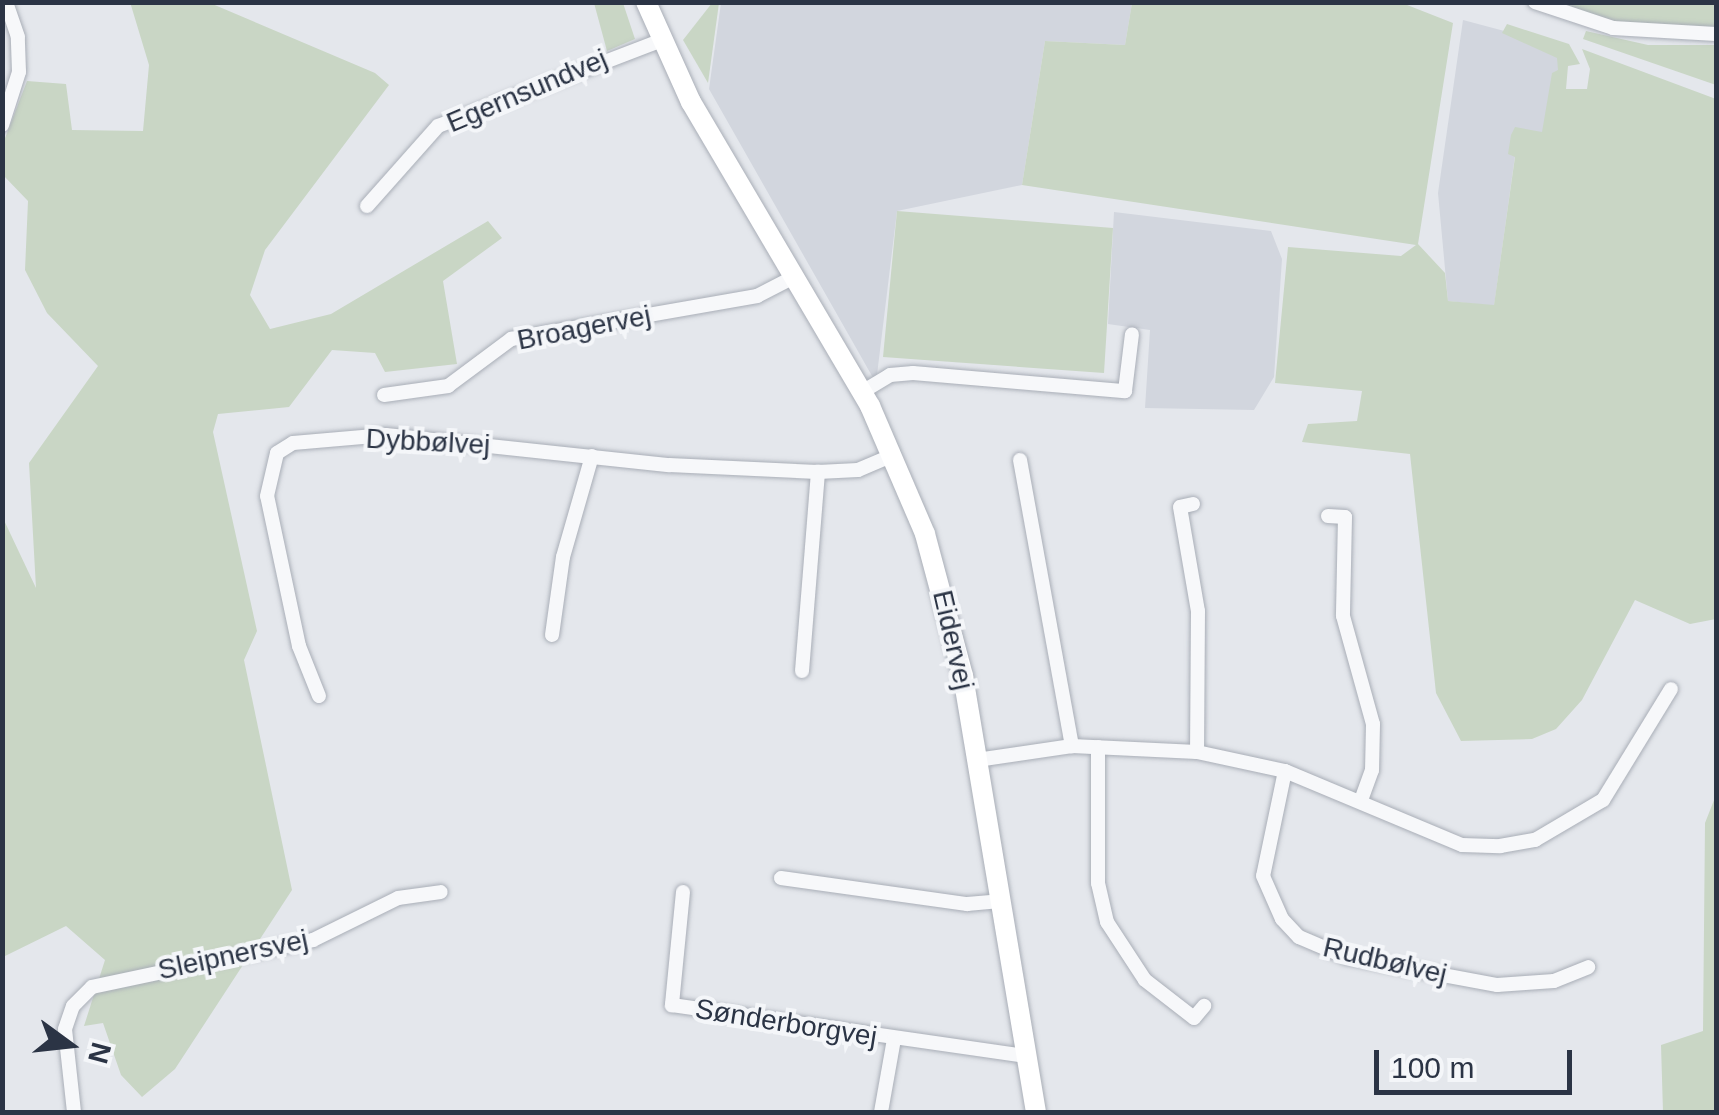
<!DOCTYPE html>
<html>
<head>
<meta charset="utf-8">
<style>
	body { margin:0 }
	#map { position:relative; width:1719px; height:1115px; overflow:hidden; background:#e4e7ec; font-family:Arial,sans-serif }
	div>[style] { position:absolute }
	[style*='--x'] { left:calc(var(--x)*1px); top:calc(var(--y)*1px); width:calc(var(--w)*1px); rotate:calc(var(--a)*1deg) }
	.built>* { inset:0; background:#d2d6de }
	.green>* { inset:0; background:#c9d6c5 }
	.roads { filter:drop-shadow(0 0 2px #a9aeb7) drop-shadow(0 0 2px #a9aeb7) }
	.street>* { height:14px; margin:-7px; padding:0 7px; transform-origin:7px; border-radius:7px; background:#f7f8fa }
	.secondary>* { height:20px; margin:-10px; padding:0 10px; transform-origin:10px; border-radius:10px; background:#fff }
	span { translate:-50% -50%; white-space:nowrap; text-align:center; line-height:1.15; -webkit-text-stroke:8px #f4f6f9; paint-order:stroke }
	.street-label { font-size:28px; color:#2b3445 }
	.frame { position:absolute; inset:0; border:5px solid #2b3445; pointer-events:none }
	.north { position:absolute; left:20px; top:995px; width:100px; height:100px; -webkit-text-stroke:8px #f4f6f9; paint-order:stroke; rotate:105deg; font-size:28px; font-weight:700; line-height:40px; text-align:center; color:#2b3445 }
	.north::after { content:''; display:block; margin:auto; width:35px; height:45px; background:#2b3445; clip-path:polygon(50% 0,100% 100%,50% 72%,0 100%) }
	.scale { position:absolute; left:1374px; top:1050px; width:198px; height:45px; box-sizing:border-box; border:5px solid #2b3445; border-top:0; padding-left:12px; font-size:30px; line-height:35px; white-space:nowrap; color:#2b3445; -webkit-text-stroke:8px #f4f6f9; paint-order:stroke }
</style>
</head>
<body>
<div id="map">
	<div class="built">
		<i style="clip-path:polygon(721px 3px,1132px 3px,1125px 45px,1045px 41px,1022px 185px,897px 211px,876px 383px,709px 89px)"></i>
		<i style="clip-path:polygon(1463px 20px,1569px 48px,1558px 128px,1515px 156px,1494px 306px,1448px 301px,1438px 193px)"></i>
		<i style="clip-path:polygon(1114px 212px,1271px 231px,1282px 259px,1274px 377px,1254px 410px,1145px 408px,1150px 330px,1108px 324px)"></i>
	</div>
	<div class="green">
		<i style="clip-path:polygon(130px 2px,210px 3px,375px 73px,389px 85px,265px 250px,250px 295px,270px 329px,331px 314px,488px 221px,502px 238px,443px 281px,457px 364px,385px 372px,375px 353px,332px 350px,289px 407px,218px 414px,213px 432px,257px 631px,244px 660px,292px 890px,175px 1069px,142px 1097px,121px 1075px,103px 1023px,84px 1026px,105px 960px,66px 926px,3px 957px,2px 516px,36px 588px,29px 463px,98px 366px,47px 313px,25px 270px,28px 201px,3px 175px,2px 146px,27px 81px,66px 84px,72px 130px,143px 131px,149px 65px)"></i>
		<i style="clip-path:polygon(594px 3px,623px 3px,635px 39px,607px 51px)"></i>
		<i style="clip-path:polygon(712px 3px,719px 3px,708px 83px,683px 40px)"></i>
		<i style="clip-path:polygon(1132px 3px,1402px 3px,1453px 23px,1418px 244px,1445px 273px,1448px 301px,1494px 305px,1515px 157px,1508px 154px,1511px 135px,1515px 127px,1542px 132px,1552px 73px,1558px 70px,1557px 58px,1502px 33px,1507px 24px,1569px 44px,1580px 64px,1568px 66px,1566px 89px,1587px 89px,1590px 69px,1582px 49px,1716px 99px,1716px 619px,1690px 624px,1635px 600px,1582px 700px,1556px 729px,1532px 739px,1461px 741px,1436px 693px,1410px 454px,1302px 442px,1308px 424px,1357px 421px,1362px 391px,1275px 383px,1288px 247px,1401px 256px,1416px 245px,1022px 185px,1045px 41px,1125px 45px)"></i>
		<i style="clip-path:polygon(1555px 3px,1716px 3px,1716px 28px,1626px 25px)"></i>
		<i style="clip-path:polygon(1586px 31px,1648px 45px,1716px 45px,1716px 85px,1583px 39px)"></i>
		<i style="clip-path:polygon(897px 211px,1113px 228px,1104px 373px,883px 357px)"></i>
		<i style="clip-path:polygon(1716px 795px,1716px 1112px,1663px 1112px,1661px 1045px,1703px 1031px,1705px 823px)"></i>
	</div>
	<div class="roads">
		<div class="street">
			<i style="--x:1535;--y:2;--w:82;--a:18.4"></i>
			<i style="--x:1613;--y:28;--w:103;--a:3.3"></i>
			<i style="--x:2;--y:125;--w:56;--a:-72.2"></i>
			<i style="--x:19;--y:72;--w:35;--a:-92"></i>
			<i style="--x:18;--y:37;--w:37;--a:-109"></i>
			<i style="--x:367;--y:206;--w:107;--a:-48.4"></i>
			<i style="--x:438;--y:126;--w:238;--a:-21"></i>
			<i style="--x:862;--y:392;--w:33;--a:-31"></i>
			<i style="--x:890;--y:375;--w:23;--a:-5"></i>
			<i style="--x:913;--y:373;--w:213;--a:4.9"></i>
			<i style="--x:1125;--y:391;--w:57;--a:-83"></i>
			<i style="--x:384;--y:395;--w:65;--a:-8"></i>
			<i style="--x:448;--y:386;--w:79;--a:-36.7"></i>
			<i style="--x:511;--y:339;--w:250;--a:-9.9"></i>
			<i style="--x:757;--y:296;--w:42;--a:-27.2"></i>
			<i style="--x:1020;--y:460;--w:291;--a:79.7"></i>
			<i style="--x:1193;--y:504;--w:13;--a:167"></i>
			<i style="--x:1180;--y:507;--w:106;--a:80.2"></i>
			<i style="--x:1198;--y:611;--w:141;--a:90.4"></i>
			<i style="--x:1328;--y:516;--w:17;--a:3"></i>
			<i style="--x:1345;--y:517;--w:99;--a:91.2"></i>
			<i style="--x:1343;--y:616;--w:112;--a:74.5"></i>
			<i style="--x:1373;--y:724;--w:46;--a:91.2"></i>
			<i style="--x:1372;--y:770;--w:32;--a:110"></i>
			<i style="--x:552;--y:635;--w:79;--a:-82"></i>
			<i style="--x:563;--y:557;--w:105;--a:-74"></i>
			<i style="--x:802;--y:671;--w:200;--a:-85.4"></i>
			<i style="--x:319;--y:696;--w:54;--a:-111.8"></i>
			<i style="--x:299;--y:646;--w:153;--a:-102"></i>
			<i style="--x:267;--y:496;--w:44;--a:-76.9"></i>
			<i style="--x:277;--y:453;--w:19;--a:-32"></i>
			<i style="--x:293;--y:443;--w:93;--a:-4.9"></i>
			<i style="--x:386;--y:435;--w:285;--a:6.1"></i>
			<i style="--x:669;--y:465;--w:149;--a:2.7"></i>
			<i style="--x:818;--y:472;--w:40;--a:-2.9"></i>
			<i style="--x:858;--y:470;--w:38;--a:-23"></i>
			<i style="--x:1098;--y:747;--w:136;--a:90"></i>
			<i style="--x:1098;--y:883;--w:40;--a:77"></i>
			<i style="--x:1107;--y:922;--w:69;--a:56.8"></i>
			<i style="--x:1145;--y:980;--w:62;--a:37.8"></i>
			<i style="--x:1194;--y:1018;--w:16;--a:-50"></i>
			<i style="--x:977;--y:760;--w:96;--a:-8.4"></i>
			<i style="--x:1072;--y:746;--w:125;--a:2.7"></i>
			<i style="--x:1197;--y:752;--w:90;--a:12.2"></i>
			<i style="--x:1285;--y:771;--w:192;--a:22.7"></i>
			<i style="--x:1462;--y:845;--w:38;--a:2"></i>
			<i style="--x:1500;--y:846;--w:36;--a:-10"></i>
			<i style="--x:1535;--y:840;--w:79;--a:-30.5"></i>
			<i style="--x:1603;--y:800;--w:130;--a:-58.5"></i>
			<i style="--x:1285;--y:771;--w:107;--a:101.8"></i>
			<i style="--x:1263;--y:876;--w:47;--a:66.2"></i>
			<i style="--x:1282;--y:919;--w:25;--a:47"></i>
			<i style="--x:1299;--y:937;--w:51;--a:23.1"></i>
			<i style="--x:1346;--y:957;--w:154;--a:10.5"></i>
			<i style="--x:1497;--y:985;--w:57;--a:-4"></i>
			<i style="--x:1554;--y:981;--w:37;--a:-22"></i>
			<i style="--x:781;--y:878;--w:188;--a:8"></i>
			<i style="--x:967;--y:904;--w:33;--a:-5"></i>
			<i style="--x:683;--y:892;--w:114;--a:95.6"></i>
			<i style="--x:672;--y:1005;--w:358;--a:8.2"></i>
			<i style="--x:74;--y:1112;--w:83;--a:-96.2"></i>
			<i style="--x:65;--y:1029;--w:24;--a:-71"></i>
			<i style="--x:73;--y:1006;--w:27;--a:-45"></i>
			<i style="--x:92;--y:987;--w:226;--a:-12"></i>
			<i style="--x:313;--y:940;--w:95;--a:-26.3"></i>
			<i style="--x:398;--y:898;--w:43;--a:-7.9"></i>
			<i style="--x:881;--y:1112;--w:74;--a:-79.9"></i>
		</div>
		<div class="secondary">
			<i style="--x:646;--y:2;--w:110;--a:65.8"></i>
			<i style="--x:691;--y:102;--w:353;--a:59.5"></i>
			<i style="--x:870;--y:406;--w:139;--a:66.7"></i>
			<i style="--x:925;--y:534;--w:147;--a:75"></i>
			<i style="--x:963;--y:676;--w:442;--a:80.5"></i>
		</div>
	</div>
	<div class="street-label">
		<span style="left:527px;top:91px;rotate:-23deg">Egernsundvej</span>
		<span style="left:584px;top:328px;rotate:-11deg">Broagervej</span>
		<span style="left:428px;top:442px;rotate:3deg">Dybbølvej</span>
		<span style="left:953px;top:640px;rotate:77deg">Eidervej</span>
		<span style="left:233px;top:955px;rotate:-12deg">Sleipnersvej</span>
		<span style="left:1385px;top:961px;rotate:13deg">Rudbølvej</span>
		<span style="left:786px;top:1023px;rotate:9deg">Sønderborgvej</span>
	</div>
	<div class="frame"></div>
	<div class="north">N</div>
	<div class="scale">100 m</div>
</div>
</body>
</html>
